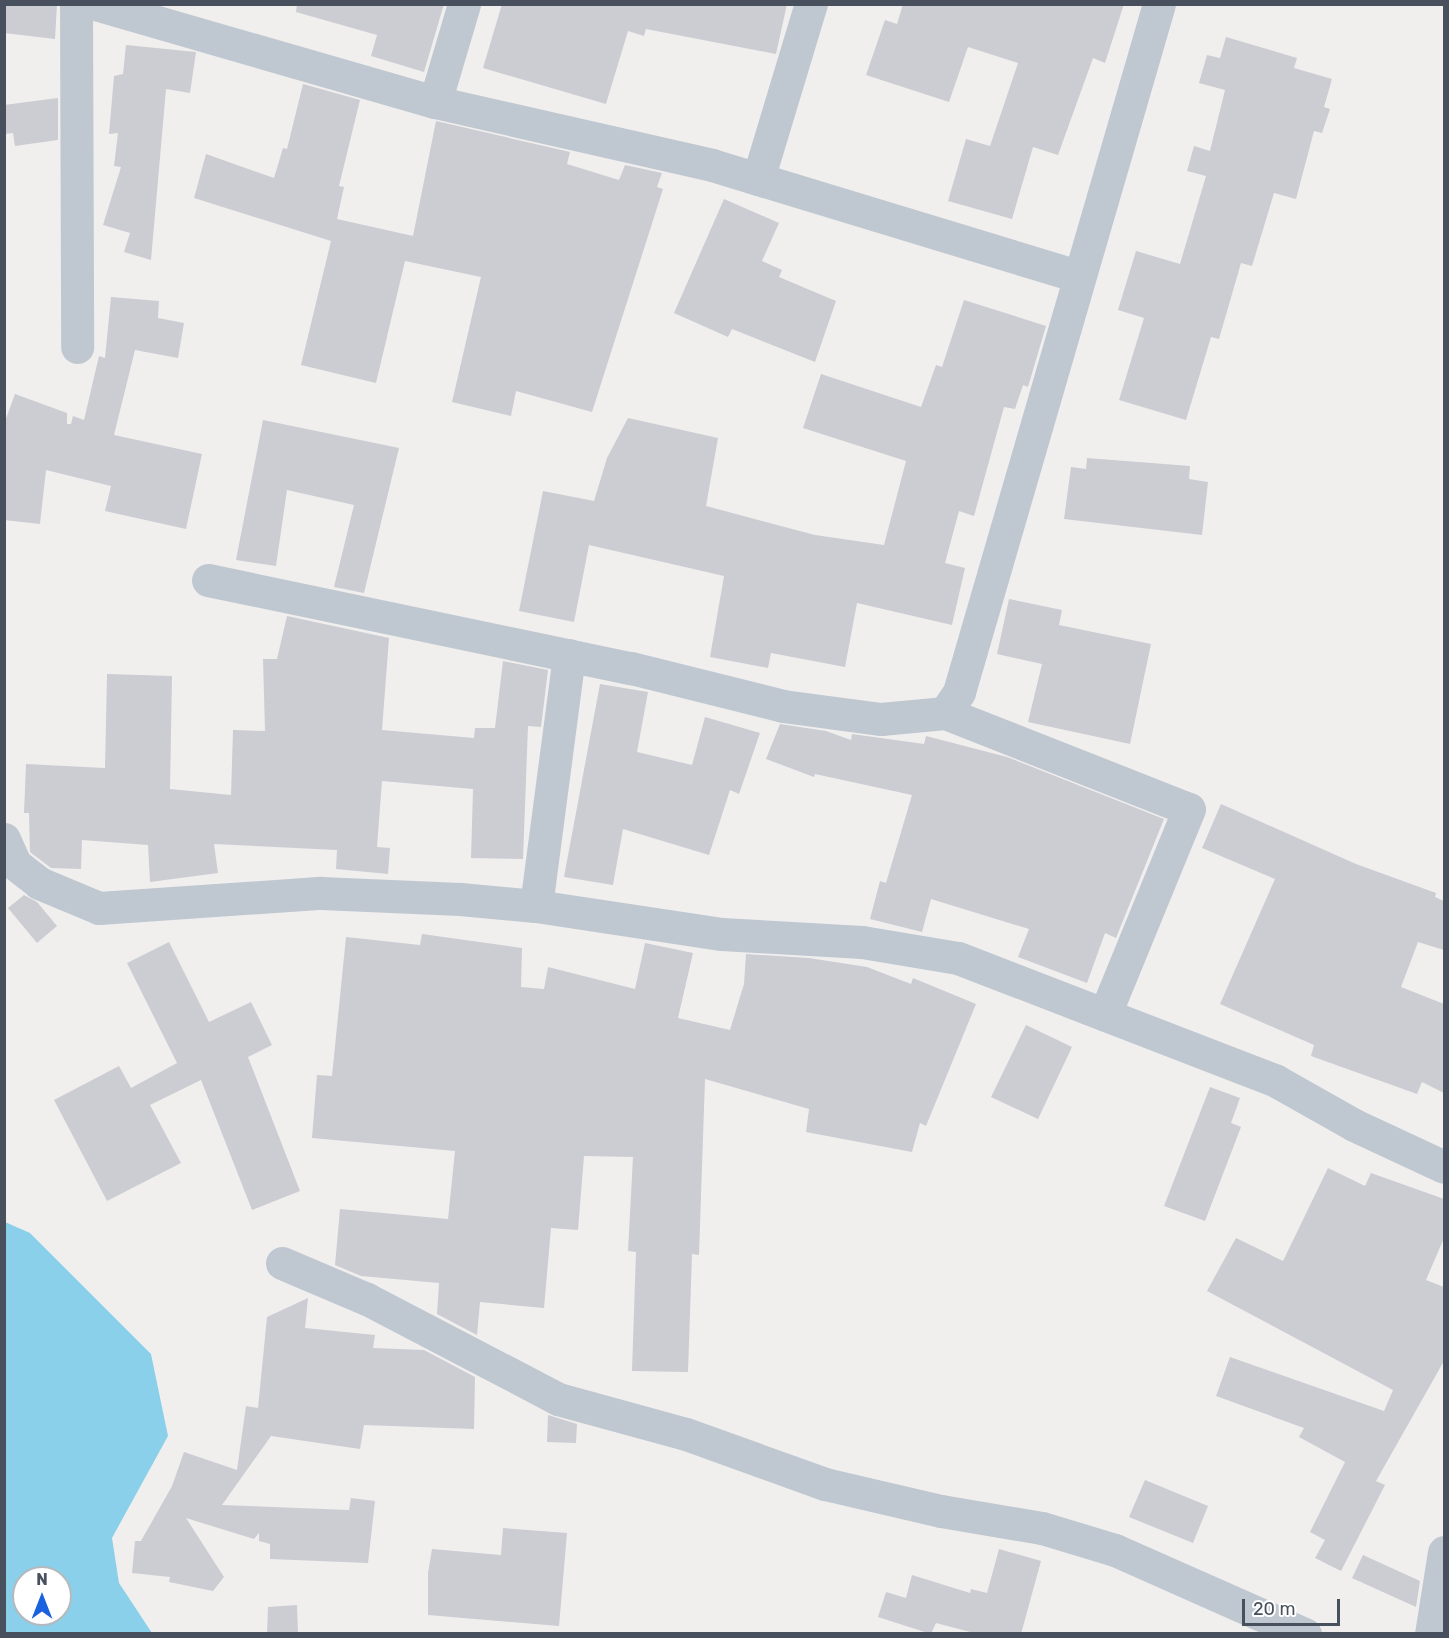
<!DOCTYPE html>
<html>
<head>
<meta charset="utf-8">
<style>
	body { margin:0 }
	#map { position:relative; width:1449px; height:1638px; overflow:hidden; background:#f1eeee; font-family:Rubik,sans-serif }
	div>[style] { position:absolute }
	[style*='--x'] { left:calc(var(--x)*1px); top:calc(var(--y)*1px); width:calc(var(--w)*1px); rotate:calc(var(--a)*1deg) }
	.water>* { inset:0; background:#8ad0eb }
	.building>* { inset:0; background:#cbcdd3 }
	.minor>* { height:33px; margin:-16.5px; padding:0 16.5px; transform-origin:16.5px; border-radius:16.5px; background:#bfc8d0 }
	span { translate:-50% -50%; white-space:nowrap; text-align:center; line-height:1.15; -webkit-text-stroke:6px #fff; paint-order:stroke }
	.frame { position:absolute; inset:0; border:6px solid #47505c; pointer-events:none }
	.north { position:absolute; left:12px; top:1566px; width:60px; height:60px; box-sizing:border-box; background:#fff; border:2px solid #b5b9be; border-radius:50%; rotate:0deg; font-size:16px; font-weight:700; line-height:24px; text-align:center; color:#47505c }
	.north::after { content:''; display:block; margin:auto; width:21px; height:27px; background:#1a62df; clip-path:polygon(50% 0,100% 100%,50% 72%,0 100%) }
	.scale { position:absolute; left:1242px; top:1599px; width:98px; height:27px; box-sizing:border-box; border:3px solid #47505c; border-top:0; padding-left:8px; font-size:18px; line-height:21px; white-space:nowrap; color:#47505c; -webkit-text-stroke:4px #fff; paint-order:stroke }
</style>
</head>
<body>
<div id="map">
	<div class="water">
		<i style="clip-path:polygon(evenodd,5px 1222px,30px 1233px,151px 1354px,168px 1436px,112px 1538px,119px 1583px,152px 1633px,5px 1633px,5px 1222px,24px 1578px,60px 1578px,60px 1614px,24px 1614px,24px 1578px)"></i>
	</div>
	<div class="building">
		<i style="clip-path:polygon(4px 4px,57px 4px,55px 39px,4px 33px)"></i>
		<i style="clip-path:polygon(297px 4px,444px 4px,424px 72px,371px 56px,377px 35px,296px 12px)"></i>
		<i style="clip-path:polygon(502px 4px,787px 4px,776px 54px,646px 29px,644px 36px,628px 31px,606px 104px,483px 68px)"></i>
		<i style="clip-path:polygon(903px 4px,1124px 4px,1105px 63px,1093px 58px,1058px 155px,1033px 147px,1012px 219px,948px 201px,966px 139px,990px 146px,1018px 63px,968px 47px,949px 102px,866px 75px,885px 20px,897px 24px)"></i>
		<i style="clip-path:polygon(1226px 37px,1297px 58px,1294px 68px,1332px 79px,1324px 107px,1330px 109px,1322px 133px,1314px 131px,1296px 199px,1274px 193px,1252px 266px,1241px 263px,1219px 339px,1211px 337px,1186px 420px,1119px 400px,1144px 318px,1118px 310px,1136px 251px,1180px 264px,1206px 176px,1187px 171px,1194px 146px,1210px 151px,1225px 90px,1199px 83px,1207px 55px,1220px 58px)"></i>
		<i style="clip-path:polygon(126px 45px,196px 52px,190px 93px,166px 89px,151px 260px,124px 252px,130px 233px,103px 225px,121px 167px,114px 166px,118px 133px,109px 134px,114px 76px,123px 74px)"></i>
		<i style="clip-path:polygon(303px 84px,360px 100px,339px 186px,344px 187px,337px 219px,413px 236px,436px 121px,570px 152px,567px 164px,619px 180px,625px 165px,662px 173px,657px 187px,663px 189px,592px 412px,516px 391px,511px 416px,452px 402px,481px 277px,405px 261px,376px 383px,301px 365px,331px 241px,194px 198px,206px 154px,274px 178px,283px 148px,287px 149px)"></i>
		<i style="clip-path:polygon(58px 98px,58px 140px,15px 146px,13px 133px,4px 134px,4px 105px)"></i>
		<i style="clip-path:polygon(724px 199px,779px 223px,762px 261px,782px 270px,779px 277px,836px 301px,815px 362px,732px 329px,728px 337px,674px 313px)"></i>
		<i style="clip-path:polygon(111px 297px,159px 301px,158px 318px,184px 323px,178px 358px,135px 350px,114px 435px,202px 454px,186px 529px,105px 511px,111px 486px,46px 470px,40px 524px,4px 520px,4px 424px,15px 394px,67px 413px,67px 424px,71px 424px,73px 416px,84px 420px,99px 356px,105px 358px)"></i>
		<i style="clip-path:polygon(964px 300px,1046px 326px,1028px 387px,1023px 385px,1015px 409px,1004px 407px,974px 516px,959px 511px,945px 563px,965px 568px,952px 625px,857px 603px,845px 667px,771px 653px,768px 668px,710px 657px,724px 576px,589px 545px,574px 622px,519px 611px,543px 491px,594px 501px,607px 458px,628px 418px,718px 438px,706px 506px,815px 535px,884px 545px,906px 461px,803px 428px,821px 374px,921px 407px,936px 365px,942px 367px)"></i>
		<i style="clip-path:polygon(263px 420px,399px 448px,364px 593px,334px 587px,354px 505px,287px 490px,276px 566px,236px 560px)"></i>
		<i style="clip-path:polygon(1087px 458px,1190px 466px,1189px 479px,1208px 482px,1202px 535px,1064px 519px,1071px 467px,1086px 469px)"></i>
		<i style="clip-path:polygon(1009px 599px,1062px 610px,1059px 625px,1151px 644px,1130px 744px,1028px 722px,1042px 664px,997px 654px)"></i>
		<i style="clip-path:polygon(287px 616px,389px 638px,382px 730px,474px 738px,475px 728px,495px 728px,503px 661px,548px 670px,541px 727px,528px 726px,523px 859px,471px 858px,473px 789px,382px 781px,377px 847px,390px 848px,388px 874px,336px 869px,337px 850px,214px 844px,218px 873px,150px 882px,148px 845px,82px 840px,81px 869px,51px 868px,30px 852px,29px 813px,24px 813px,26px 764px,105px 768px,107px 674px,172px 676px,170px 789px,231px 795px,233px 730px,265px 731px,263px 659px,277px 659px)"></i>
		<i style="clip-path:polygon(600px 684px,648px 692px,637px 752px,692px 765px,705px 717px,760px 733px,739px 794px,730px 790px,709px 855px,623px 829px,613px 885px,564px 877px)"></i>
		<i style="clip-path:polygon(780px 724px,826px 731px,851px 740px,852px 734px,924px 744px,926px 736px,1007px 757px,1164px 819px,1116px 938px,1105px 933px,1087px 983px,1018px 957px,1029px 929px,931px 899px,922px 932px,870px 919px,880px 881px,886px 883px,912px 795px,815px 774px,814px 777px,766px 759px)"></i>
		<i style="clip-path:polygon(1221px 804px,1356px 864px,1436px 893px,1435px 897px,1444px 901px,1444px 950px,1418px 942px,1401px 987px,1444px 1004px,1444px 1093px,1422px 1082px,1417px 1094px,1311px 1056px,1314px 1045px,1220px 1004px,1275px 879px,1202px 848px)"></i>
		<i style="clip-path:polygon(24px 895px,37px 902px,57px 926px,37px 943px,8px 908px)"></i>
		<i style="clip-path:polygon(422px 934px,522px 948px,521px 987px,544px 989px,548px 967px,635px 989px,645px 943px,693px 953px,678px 1018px,730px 1030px,744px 984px,746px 954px,809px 958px,867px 967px,911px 984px,913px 978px,976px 1004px,926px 1126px,920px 1123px,912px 1152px,806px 1132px,809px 1109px,705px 1079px,699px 1255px,692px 1254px,688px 1372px,632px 1371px,636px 1252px,628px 1251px,633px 1157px,584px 1156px,578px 1230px,551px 1228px,544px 1308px,480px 1302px,477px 1335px,437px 1314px,439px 1283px,361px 1276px,335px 1265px,340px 1209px,448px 1219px,455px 1151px,312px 1138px,317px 1075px,332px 1076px,346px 937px,420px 945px)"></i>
		<i style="clip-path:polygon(169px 942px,209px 1022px,251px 1002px,272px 1045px,248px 1057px,300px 1191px,252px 1210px,201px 1080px,150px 1105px,181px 1163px,107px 1201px,54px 1100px,119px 1066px,131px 1088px,177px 1063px,127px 963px)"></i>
		<i style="clip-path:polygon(1026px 1025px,1072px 1047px,1038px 1119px,991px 1097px)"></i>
		<i style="clip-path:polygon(1210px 1087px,1240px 1098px,1231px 1123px,1241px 1127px,1205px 1221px,1164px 1206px)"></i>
		<i style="clip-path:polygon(1328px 1168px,1365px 1186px,1371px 1173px,1444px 1199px,1444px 1238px,1426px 1280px,1444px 1287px,1444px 1361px,1376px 1481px,1385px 1485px,1341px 1571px,1315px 1558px,1325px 1540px,1310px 1532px,1345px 1462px,1299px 1437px,1304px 1428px,1216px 1396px,1230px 1357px,1384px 1411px,1393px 1390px,1207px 1291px,1236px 1238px,1283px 1261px)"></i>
		<i style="clip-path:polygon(308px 1298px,305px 1328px,375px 1335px,373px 1348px,424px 1350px,475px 1377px,474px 1429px,364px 1425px,360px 1449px,271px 1436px,222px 1505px,349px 1510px,351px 1498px,375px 1501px,368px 1563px,270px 1559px,270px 1544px,259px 1541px,259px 1533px,254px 1539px,186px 1518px,224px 1577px,213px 1591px,169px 1582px,170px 1577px,132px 1573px,135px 1541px,141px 1541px,172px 1486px,184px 1452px,237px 1470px,246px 1406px,258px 1408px,267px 1317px)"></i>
		<i style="clip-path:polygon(548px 1415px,577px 1424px,576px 1443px,547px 1442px)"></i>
		<i style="clip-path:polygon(1145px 1480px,1208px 1506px,1193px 1543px,1129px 1517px)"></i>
		<i style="clip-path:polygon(503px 1528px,567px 1533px,559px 1626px,428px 1615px,428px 1573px,432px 1549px,501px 1555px)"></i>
		<i style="clip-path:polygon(999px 1549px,1041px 1561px,1021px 1634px,978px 1634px,936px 1623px,931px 1634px,878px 1617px,886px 1592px,906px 1598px,912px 1575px,970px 1593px,971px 1589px,987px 1593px)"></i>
		<i style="clip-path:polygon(1363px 1555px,1420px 1581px,1416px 1607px,1352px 1578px)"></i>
		<i style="clip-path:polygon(297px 1605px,298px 1634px,267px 1634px,268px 1607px)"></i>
	</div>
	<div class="minor">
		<i style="--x:76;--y:4;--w:343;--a:89.8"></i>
		<i style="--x:95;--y:4;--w:354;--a:16.1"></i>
		<i style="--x:435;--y:102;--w:284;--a:12.8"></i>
		<i style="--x:712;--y:165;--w:382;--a:16.9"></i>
		<i style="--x:435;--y:102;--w:102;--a:-73.5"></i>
		<i style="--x:758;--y:179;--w:183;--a:-73.2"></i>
		<i style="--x:208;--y:580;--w:432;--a:11.8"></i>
		<i style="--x:631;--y:668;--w:157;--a:14"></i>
		<i style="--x:783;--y:706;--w:99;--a:7.6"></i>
		<i style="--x:881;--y:719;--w:64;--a:-5.4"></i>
		<i style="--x:945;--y:713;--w:25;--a:-56"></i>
		<i style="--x:959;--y:692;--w:716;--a:-73.79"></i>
		<i style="--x:945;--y:713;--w:262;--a:21.5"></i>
		<i style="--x:1189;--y:809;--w:222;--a:112.3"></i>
		<i style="--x:4;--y:839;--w:27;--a:66"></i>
		<i style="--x:15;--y:864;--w:31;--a:38"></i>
		<i style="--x:39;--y:883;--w:65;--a:22.6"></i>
		<i style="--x:99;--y:908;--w:223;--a:-3.9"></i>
		<i style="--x:321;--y:893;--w:139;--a:2.5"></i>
		<i style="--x:460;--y:899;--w:76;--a:5.3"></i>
		<i style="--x:536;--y:906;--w:188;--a:8.6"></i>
		<i style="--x:722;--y:934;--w:140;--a:3.3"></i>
		<i style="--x:862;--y:942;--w:97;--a:9.5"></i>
		<i style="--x:958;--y:958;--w:341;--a:21.1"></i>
		<i style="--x:1276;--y:1081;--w:90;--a:29.4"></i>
		<i style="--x:1354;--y:1125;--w:99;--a:25"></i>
		<i style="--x:536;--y:906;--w:253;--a:-82.5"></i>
		<i style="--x:282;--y:1263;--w:92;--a:23"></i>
		<i style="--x:367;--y:1299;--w:216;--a:27.6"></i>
		<i style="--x:558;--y:1399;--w:133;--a:15.3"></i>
		<i style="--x:686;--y:1434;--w:148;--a:19.8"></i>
		<i style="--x:825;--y:1484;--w:119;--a:13.1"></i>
		<i style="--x:941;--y:1511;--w:102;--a:9.6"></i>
		<i style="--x:1042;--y:1528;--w:76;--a:16.8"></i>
		<i style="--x:1115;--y:1550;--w:208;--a:23.9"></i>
		<i style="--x:1431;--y:1634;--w:83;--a:-81"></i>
	</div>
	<div class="frame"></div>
	<div class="north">N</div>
	<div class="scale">20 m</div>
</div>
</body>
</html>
